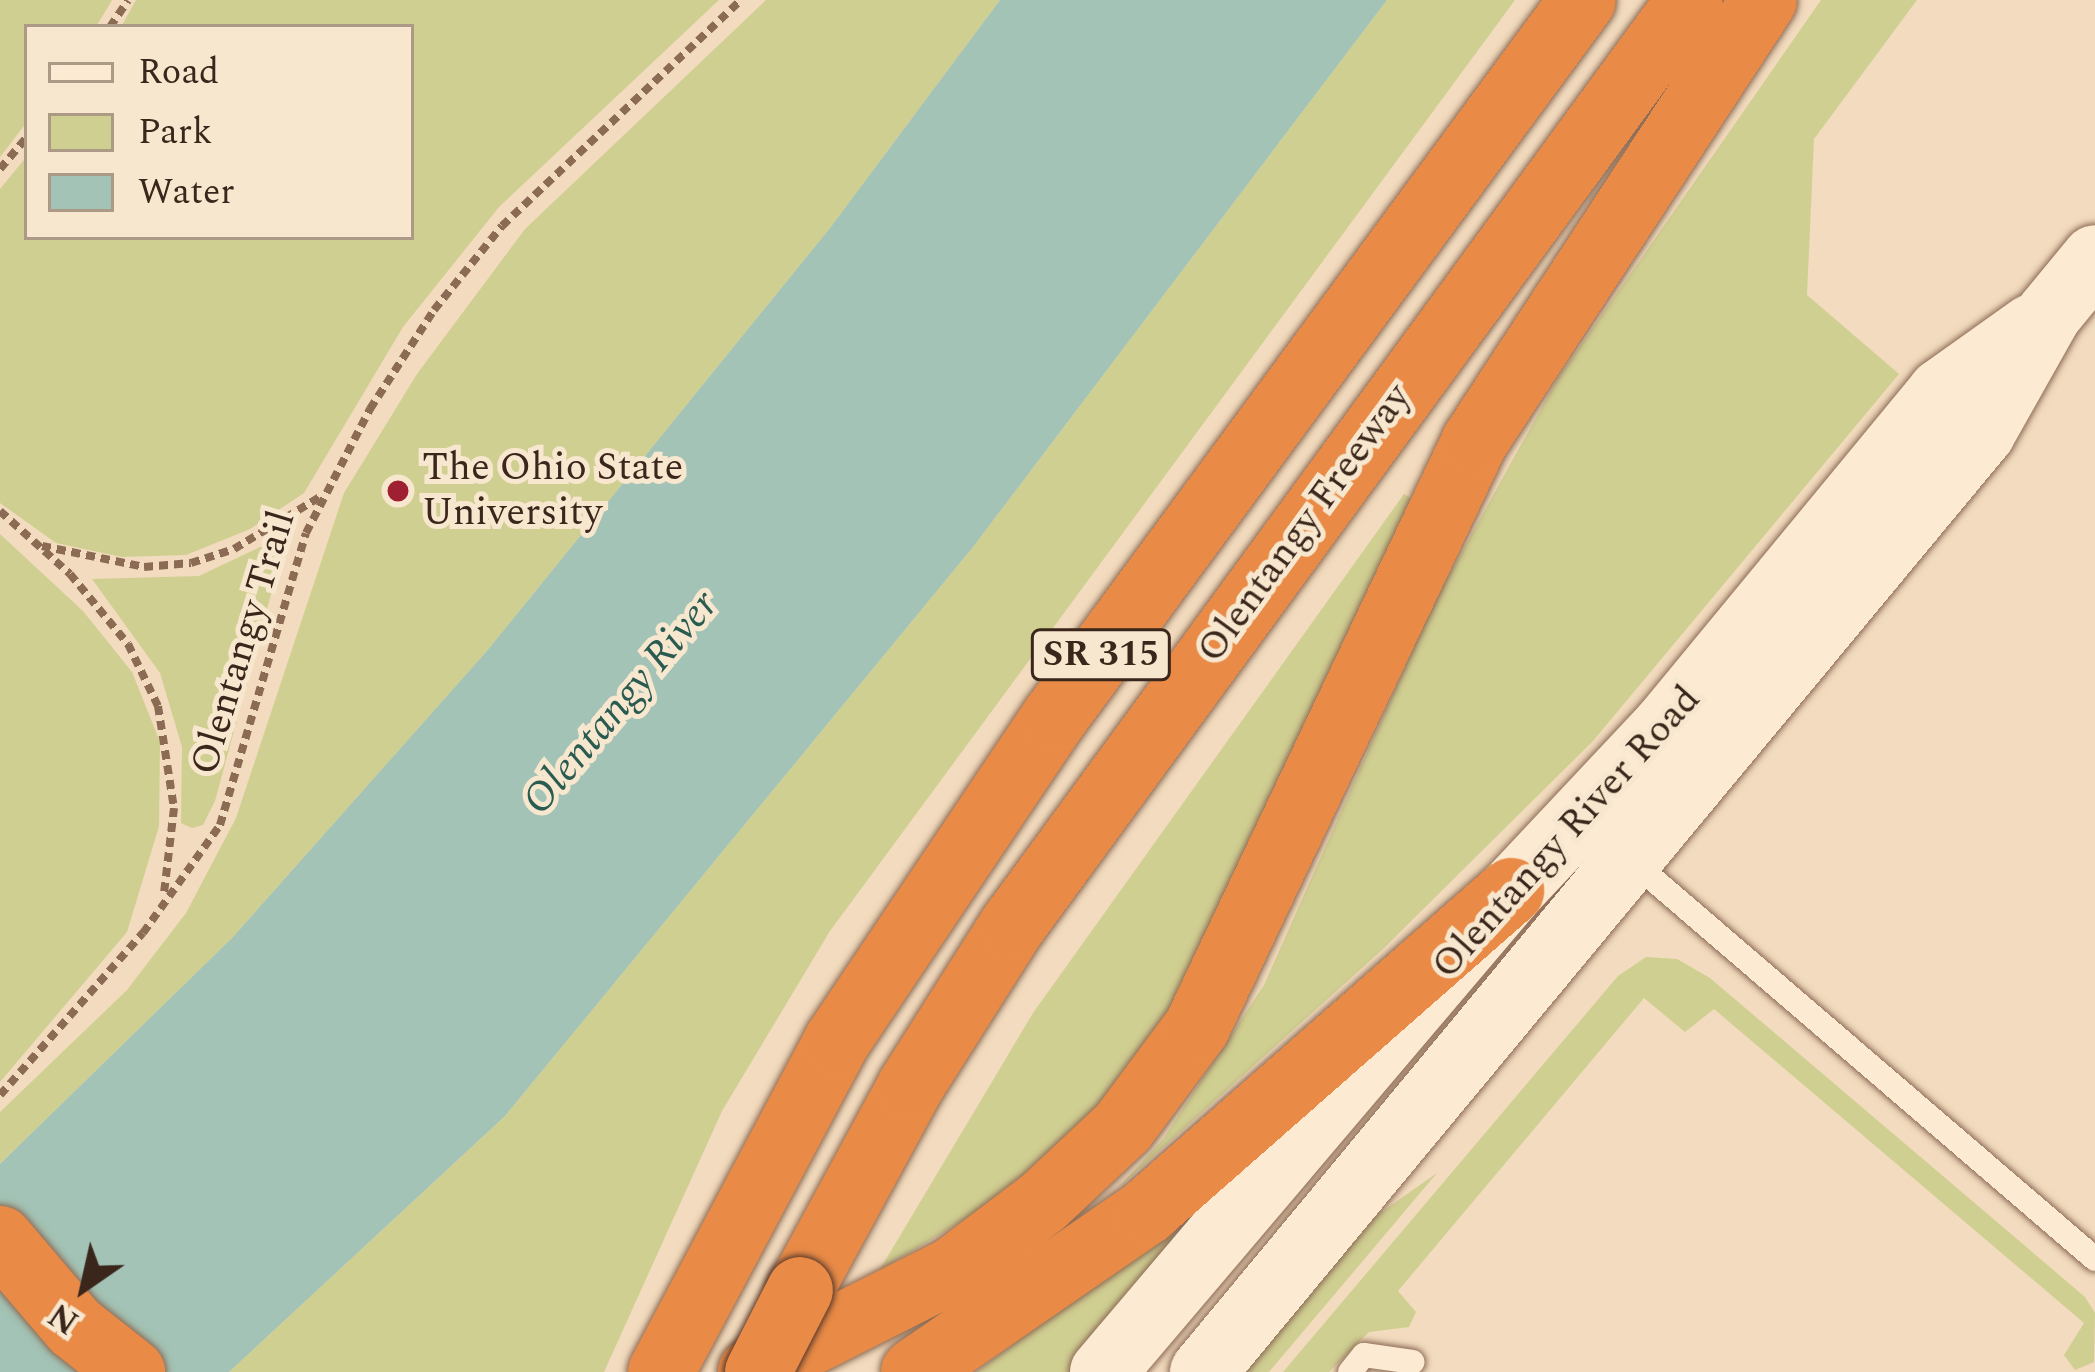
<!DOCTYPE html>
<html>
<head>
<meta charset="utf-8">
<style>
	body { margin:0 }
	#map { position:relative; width:2095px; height:1372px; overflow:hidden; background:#f2dbbe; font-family:Spectral,serif }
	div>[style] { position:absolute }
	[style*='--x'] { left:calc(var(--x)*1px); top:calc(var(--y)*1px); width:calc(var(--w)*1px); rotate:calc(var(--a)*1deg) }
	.green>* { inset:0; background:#d0cf92 }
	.water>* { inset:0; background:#a2c3b5 }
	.path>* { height:8px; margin-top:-4px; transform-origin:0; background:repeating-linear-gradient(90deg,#8c6b55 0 9px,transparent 0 15px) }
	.roads { filter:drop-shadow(0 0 3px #8c6b55) drop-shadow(0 0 3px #8c6b55) }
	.lane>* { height:24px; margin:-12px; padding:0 12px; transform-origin:12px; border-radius:12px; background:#fcead2 }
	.secondary>* { height:66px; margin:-33px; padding:0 33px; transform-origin:33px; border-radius:33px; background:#fcead2 }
	.highway>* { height:66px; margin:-33px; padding:0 33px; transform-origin:33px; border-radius:33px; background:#e98b47 }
	.bridges { filter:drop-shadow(0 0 3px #59392a) drop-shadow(0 0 3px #59392a) }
	.highway-bridge>* { height:66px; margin:-33px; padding:0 33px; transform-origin:33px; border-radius:33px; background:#e98b47 }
	.dots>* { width:33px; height:33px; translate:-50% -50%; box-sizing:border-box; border:6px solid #f8e7cf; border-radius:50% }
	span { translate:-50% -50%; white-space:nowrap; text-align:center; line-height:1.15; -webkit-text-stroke:10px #f8e7cf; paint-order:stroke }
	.shield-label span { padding:3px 9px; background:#f8e7cf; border:3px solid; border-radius:9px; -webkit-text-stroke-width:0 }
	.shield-label { font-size:36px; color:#3a261b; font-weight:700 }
	.poi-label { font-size:39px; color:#3a261b }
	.left { translate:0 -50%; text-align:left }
	.street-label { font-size:39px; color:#3a261b }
	.water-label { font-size:42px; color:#295b51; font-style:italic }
	.legend { position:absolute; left:24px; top:24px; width:390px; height:216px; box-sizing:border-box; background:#f8e7cf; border:3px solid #ac9a87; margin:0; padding:15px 21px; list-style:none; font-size:36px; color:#3a261b }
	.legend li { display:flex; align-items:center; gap:24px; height:60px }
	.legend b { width:60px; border:3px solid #ac9a87 }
	.north { position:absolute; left:24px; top:1228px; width:120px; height:120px; -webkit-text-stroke:9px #f8e7cf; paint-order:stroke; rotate:214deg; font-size:33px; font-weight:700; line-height:48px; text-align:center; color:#3a261b }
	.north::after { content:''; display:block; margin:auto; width:42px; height:54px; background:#3a261b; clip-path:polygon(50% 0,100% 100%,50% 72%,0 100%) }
</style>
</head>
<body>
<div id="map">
	<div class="green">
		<i style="clip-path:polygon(0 0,112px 0,96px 27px,27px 27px,27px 122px,0 157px)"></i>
		<i style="clip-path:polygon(136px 0,719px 0,499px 207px,403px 327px,304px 493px,250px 529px,186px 555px,122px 557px,56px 543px,0 503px,0 189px,27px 156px,27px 237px,411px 237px,411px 27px,121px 27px)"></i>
		<i style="clip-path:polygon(766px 0,1000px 0,830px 228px,486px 652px,232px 938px,0 1164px,0 1112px,127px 990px,186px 913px,236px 818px,344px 493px,417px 374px,525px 229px)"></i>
		<i style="clip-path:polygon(1387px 0,1515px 0,830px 931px,722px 1111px,604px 1372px,229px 1372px,505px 1116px,973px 547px)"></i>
		<i style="clip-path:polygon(1821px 0,1917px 0,1814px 139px,1807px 295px,1899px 374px,1593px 741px,1383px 949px,1117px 1189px,1163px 1139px,1264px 985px,1433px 604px,1558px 378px)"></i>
		<i style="clip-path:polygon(1404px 494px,1421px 505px,1157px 1046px,1120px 1093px,992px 1203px,879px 1271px,1033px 1013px)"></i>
		<i style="clip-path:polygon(0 534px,83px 611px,132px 672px,160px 742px,159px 826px,127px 932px,0 1082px)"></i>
		<i style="clip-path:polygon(271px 542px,283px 550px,215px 801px,203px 825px,192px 828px,181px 823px,182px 747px,160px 673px,92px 579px,199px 576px)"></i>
		<i style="clip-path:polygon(1646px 957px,1677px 959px,1710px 978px,2085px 1297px,2095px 1313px,2094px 1362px,2075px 1370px,2064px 1355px,2084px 1323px,1714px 1009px,1685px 1032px,1644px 998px,1398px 1291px,1416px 1312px,1409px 1327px,1369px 1332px,1329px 1372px,1283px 1372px,1618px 976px)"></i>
		<i style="clip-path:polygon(1437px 1173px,1269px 1372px,1242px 1372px,1370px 1220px)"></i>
		<i style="clip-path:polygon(1166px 1231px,1179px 1242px,1071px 1372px,976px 1372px)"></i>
	</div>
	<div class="water">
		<i style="clip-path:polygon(1000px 0,1387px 0,973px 547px,505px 1116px,229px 1372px,0 1372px,0 1164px,232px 938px,486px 652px,830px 228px)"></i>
	</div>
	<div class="path">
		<i style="--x:110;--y:27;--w:32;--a:-56"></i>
		<i style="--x:0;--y:169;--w:42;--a:-49.8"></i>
		<i style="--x:0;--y:511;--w:94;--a:42"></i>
		<i style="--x:70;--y:574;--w:91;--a:50.4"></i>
		<i style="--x:128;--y:644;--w:69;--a:64.2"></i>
		<i style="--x:158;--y:706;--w:103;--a:81.1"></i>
		<i style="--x:174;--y:808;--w:86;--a:96.7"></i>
		<i style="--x:42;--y:546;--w:104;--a:11.6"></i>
		<i style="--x:144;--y:567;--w:47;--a:-4.9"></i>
		<i style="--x:191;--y:563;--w:45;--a:-18"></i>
		<i style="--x:234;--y:549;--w:100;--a:-31.2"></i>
		<i style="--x:0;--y:1095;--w:216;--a:-48.6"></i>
		<i style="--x:143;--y:933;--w:133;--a:-54.5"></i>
		<i style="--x:220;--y:825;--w:304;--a:-73.6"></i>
		<i style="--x:306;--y:533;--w:140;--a:-62.7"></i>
		<i style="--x:370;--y:409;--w:118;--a:-57.1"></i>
		<i style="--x:434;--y:310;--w:108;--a:-51"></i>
		<i style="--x:502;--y:226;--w:329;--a:-43.4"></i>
	</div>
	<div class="roads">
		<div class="lane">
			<i style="--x:1633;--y:862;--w:609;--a:40.67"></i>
			<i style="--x:1350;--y:1372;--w:22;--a:-51"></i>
			<i style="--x:1364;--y:1355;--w:49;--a:8.1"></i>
		</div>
		<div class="secondary">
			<i style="--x:1103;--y:1372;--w:631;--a:-49.69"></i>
			<i style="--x:1511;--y:891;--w:225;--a:-46.8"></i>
			<i style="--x:1665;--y:727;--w:434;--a:-50.5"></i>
			<i style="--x:1941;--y:392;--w:112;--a:-35.5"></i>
			<i style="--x:1203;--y:1372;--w:1220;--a:-50.32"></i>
			<i style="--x:1982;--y:433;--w:137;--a:-60.6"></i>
			<i style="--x:2049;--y:314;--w:72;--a:-50.6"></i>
		</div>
		<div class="highway">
			<i style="--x:0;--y:1239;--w:116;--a:49.6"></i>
			<i style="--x:75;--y:1327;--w:73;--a:38.3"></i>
			<i style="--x:800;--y:1290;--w:231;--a:-61.5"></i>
			<i style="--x:910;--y:1087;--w:192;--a:-57.6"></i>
			<i style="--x:1013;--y:925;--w:1146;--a:-53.8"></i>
			<i style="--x:661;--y:1372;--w:375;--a:-62"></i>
			<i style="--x:837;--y:1041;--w:391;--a:-56.1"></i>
			<i style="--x:1055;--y:717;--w:890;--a:-53.63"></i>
			<i style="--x:751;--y:1372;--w:226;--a:-26.8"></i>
			<i style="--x:953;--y:1270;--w:113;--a:-37.1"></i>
			<i style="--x:1043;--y:1202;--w:110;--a:-43.2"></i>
			<i style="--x:1123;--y:1127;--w:124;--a:-53.5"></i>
			<i style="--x:1197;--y:1027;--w:649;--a:-64.62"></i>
			<i style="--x:1475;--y:441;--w:527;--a:-56.76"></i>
			<i style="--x:914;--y:1372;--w:283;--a:-34.6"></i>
			<i style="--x:1147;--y:1211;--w:485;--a:-41.3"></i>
		</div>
	</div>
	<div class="bridges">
		<div class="highway-bridge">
			<i style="--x:758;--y:1372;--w:92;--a:-62.9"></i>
		</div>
	</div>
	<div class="dots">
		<i style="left:398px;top:491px;background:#a02033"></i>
	</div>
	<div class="shield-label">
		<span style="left:1101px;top:655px">SR 315</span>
	</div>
	<div class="poi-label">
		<span class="left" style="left:422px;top:491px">The Ohio State<br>University</span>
	</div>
	<div class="street-label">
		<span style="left:1305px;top:524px;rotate:-54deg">Olentangy Freeway</span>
		<span style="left:244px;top:643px;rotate:-73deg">Olentangy Trail</span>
		<span style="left:1567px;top:833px;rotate:-48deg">Olentangy River Road</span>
	</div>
	<div class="water-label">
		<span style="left:621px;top:703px;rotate:-50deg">Olentangy River</span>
	</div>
	<ul class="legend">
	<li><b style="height:15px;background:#fcead2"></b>Road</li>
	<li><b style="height:33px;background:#d0cf92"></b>Park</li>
	<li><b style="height:33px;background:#a2c3b5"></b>Water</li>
	</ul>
	<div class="north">N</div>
</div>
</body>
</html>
